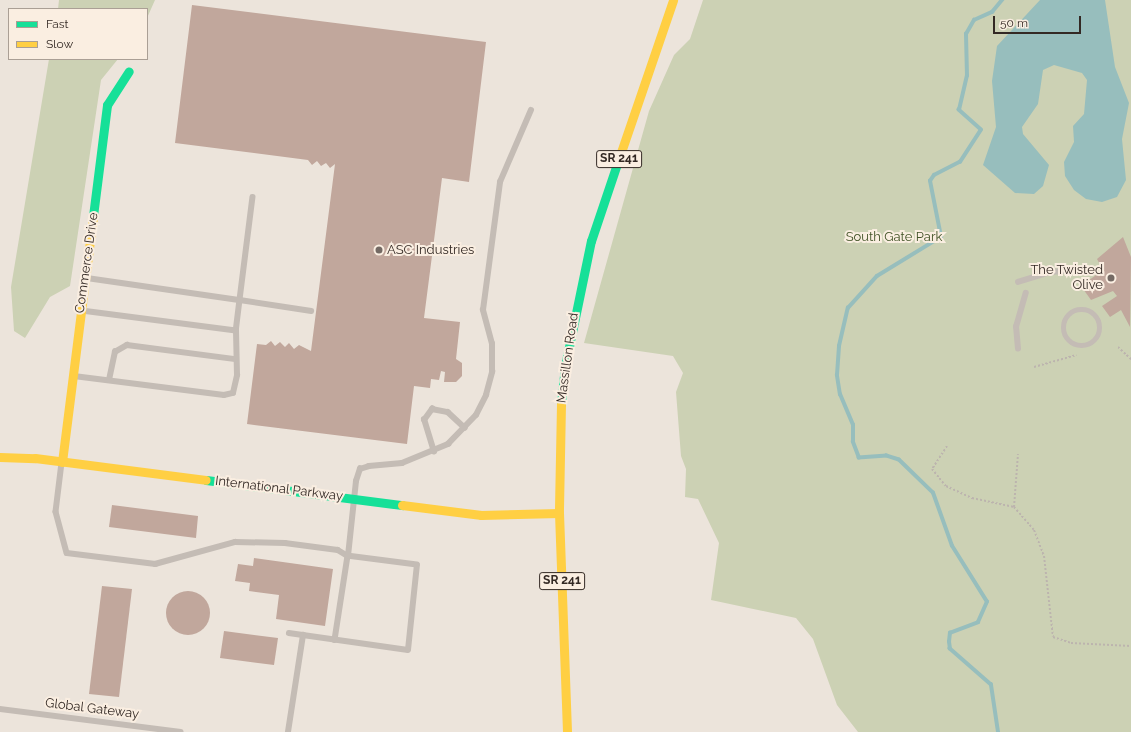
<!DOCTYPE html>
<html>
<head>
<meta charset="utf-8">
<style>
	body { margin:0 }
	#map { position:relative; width:1131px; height:732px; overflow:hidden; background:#ece4db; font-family:Raleway,sans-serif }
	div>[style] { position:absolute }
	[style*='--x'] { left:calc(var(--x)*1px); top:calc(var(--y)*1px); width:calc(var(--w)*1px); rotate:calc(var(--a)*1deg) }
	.green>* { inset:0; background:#ccd1b4 }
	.water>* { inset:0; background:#97bebd }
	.stream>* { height:3.5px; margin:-1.75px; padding:0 1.75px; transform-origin:1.75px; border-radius:1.75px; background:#97bebd }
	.building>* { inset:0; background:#c1a79c }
	.round { border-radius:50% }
	.path>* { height:2px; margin-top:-1px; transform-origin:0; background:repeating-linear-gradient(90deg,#bcb4ae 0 2px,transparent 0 4px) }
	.lane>* { height:5.5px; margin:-2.75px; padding:0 2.75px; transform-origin:2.75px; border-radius:2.75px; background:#c4bcb5 }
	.lane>.ring { margin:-2.75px; padding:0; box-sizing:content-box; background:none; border:5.5px solid #c4bcb5; border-radius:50% }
	.fast>* { height:9px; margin:-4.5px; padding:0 4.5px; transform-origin:4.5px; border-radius:4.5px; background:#16e098 }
	.slow>* { height:9px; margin:-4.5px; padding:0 4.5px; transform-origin:4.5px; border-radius:4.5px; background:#ffcf43 }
	.dots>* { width:11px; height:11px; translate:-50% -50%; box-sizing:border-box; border:2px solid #faeee1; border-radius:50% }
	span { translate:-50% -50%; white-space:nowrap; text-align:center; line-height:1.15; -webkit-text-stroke:4px #faeee1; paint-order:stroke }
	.shield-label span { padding:1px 3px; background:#faeee1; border:1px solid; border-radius:3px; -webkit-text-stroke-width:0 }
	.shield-label { font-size:12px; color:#332924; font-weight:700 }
	.park-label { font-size:13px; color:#425327 }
	.poi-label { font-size:13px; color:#332924 }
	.left { translate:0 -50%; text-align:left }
	.right { translate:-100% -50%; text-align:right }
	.street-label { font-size:13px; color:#332924 }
	.legend { position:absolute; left:8px; top:8px; width:140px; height:52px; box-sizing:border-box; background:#faeee1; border:1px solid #aa9f95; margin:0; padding:5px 7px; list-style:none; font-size:12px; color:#332924 }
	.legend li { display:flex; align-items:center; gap:8px; height:20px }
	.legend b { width:20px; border:1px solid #aa9f95 }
	.scale { position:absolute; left:993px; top:16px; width:88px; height:18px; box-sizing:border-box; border:2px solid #332924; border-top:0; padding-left:5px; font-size:12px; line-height:14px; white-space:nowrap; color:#332924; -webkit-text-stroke:3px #faeee1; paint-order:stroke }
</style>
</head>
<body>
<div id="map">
	<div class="green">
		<i style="clip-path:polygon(59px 0,155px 0,147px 18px,147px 9px,58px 9px)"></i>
		<i style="clip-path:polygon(703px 0,1131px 0,1131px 732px,858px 732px,837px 705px,813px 639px,796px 618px,711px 600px,719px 543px,698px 499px,685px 497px,686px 469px,681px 456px,676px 392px,683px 373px,673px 356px,584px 343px,649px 111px,674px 55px,690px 39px)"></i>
		<i style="clip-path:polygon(49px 59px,118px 59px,101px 80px,70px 286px,50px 297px,25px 338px,14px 331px,11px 287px)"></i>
	</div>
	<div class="water">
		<i style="clip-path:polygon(1040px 0,1105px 0,1115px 67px,1129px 103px,1122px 139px,1126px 180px,1117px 197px,1102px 202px,1086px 199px,1074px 190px,1065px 176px,1064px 162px,1074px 142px,1073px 126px,1084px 114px,1087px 80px,1082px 73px,1054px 65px,1043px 70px,1038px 104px,1022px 127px,1023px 134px,1049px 165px,1043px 186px,1034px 194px,1015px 193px,983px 165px,996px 127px,992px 81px,997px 46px)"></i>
	</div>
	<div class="stream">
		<i style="--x:998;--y:732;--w:48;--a:-98.5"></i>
		<i style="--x:991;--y:685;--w:55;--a:-138.7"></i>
		<i style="--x:950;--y:649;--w:7;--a:-98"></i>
		<i style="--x:949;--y:642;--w:9;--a:-84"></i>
		<i style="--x:950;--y:633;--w:30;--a:-21"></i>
		<i style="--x:978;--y:622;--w:22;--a:-66"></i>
		<i style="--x:987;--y:602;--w:66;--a:-122"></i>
		<i style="--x:952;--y:546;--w:56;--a:-109.7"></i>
		<i style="--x:933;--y:493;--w:47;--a:-135.9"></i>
		<i style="--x:899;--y:460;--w:13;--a:-162"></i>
		<i style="--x:887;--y:456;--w:28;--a:176"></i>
		<i style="--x:859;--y:458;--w:17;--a:-111"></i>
		<i style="--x:853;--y:442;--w:17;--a:-90"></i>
		<i style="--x:853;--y:425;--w:33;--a:-113"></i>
		<i style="--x:840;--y:395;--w:20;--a:-99"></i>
		<i style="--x:837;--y:375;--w:29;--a:-86"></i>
		<i style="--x:839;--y:346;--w:39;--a:-77"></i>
		<i style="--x:848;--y:308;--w:43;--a:-47.8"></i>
		<i style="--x:877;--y:276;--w:75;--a:-31.4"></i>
		<i style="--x:941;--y:237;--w:57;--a:-101.1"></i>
		<i style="--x:930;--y:181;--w:7;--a:-56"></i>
		<i style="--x:934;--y:175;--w:29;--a:-27"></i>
		<i style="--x:960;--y:162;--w:38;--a:-57"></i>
		<i style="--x:981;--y:130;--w:30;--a:-138"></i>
		<i style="--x:959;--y:110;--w:35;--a:-77"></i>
		<i style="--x:967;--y:76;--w:42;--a:-91.4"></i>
		<i style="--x:966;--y:34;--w:16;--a:-60"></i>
		<i style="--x:974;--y:20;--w:20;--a:-24"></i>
		<i style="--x:992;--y:12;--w:16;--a:-50"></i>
	</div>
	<div class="building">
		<i style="clip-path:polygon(192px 5px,486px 42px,469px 182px,442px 178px,424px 318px,460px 322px,456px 359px,462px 363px,462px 376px,456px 382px,444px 382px,445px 372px,441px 371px,439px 380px,431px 379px,430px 388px,414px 386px,407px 444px,247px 424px,257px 344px,266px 345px,271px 341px,275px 346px,280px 342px,285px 347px,289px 343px,294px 349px,299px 345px,311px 351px,335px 164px,330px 168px,326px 163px,321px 166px,317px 161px,312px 165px,308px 160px,175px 143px)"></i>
		<i style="clip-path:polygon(1123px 237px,1131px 257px,1130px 327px,1121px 310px,1110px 317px,1102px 306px,1117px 296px,1113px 291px,1091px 300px,1081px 286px,1103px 270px,1097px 259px)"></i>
		<i style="clip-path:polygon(112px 505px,198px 516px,196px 538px,109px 527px)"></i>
		<i style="clip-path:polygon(254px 558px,333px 569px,325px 626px,276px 619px,279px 595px,249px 591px,250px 583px,235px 581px,238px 564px,253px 566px)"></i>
		<i style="clip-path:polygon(102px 586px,132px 589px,119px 697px,89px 694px)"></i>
		<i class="round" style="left:166px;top:591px;width:44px;height:44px"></i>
		<i style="clip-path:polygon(224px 631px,278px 638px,274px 665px,220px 658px)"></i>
	</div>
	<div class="path">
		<i style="--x:1118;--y:347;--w:18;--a:43"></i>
		<i style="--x:1034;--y:367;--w:44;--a:-15.9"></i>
		<i style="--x:947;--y:446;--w:27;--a:123"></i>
		<i style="--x:932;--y:469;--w:22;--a:51"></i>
		<i style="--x:946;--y:486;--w:29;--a:25"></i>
		<i style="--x:972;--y:498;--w:43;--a:12.1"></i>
		<i style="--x:1014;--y:507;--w:30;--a:49"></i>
		<i style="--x:1034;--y:530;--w:28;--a:69"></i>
		<i style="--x:1044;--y:556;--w:81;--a:83.7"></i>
		<i style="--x:1053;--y:637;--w:19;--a:18"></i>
		<i style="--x:1071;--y:643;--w:60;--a:2.9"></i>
		<i style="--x:1014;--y:507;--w:53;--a:-85.7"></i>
	</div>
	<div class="lane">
		<i style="--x:253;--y:197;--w:104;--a:97.2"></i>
		<i style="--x:240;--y:300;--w:72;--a:8.8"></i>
		<i style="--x:87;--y:278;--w:155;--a:8.2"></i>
		<i style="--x:240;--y:300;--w:31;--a:97"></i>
		<i style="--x:1018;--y:282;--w:34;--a:-17"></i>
		<i style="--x:1050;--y:272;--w:43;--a:-4"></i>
		<i class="ring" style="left:1064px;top:310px;width:30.5px;height:30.5px"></i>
		<i style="--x:1018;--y:349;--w:22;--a:-95"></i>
		<i style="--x:1016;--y:327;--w:35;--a:-74"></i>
		<i style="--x:74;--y:376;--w:151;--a:7.2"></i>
		<i style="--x:224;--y:395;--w:9;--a:-13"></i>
		<i style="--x:233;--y:393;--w:18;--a:-77"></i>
		<i style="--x:237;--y:375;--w:44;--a:-91.3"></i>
		<i style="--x:236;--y:331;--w:155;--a:-172.6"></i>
		<i style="--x:109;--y:380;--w:29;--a:-78"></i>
		<i style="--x:115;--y:352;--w:14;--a:-30"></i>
		<i style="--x:127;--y:345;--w:109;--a:7.4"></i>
		<i style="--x:434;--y:452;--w:34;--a:-107"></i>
		<i style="--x:424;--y:420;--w:14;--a:-54"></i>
		<i style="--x:432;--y:409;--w:16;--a:11"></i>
		<i style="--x:448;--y:412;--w:23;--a:43"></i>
		<i style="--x:62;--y:463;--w:49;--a:97"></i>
		<i style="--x:56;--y:512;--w:42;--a:75"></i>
		<i style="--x:67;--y:553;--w:89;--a:7.1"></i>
		<i style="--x:155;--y:564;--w:83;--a:-15.4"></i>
		<i style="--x:235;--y:542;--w:50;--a:1.1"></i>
		<i style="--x:285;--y:543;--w:53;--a:7.5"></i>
		<i style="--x:338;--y:550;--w:12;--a:31"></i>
		<i style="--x:348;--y:556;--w:85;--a:98.8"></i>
		<i style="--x:289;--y:633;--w:120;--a:8.1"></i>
		<i style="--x:408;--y:650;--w:85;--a:-84"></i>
		<i style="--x:417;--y:565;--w:70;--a:-172.6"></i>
		<i style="--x:348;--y:556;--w:75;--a:-83.9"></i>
		<i style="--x:356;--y:481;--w:13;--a:-72"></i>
		<i style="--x:360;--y:469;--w:9;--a:-18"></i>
		<i style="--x:369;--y:466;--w:33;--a:-5"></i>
		<i style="--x:402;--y:463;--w:50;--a:-22.4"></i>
		<i style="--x:448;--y:444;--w:40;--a:-46"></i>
		<i style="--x:476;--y:415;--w:22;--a:-63"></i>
		<i style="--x:486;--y:395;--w:24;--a:-75"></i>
		<i style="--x:492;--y:372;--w:28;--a:-90"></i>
		<i style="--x:492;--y:344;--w:35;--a:-105"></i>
		<i style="--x:483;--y:310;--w:129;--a:-82.4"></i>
		<i style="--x:500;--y:182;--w:78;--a:-66.7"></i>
		<i style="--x:0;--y:709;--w:182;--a:7.2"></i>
		<i style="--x:288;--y:732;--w:98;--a:-81.2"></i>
	</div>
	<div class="fast">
		<i style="--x:93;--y:216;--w:112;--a:-82.8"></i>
		<i style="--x:107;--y:105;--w:40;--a:-57.1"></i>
		<i style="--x:561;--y:404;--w:38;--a:-84"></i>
		<i style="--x:565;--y:366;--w:128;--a:-78.3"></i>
		<i style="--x:591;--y:241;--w:88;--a:-71.4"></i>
		<i style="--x:206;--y:480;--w:198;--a:7.3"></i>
	</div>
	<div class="slow">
		<i style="--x:619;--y:158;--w:167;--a:-71.1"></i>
		<i style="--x:561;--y:404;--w:109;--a:91.1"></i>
		<i style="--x:559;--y:513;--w:219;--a:87.9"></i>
		<i style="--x:0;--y:457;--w:35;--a:2"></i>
		<i style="--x:35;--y:458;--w:172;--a:7.3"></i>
		<i style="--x:62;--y:462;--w:248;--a:-82.8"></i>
		<i style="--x:402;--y:505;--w:80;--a:7.2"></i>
		<i style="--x:481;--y:515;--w:78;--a:-1.5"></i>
	</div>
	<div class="dots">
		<i style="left:379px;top:250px;background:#746a64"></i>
		<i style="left:1111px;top:278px;background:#746a64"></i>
	</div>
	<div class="shield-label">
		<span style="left:619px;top:159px">SR 241</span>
		<span style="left:562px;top:581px">SR 241</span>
	</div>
	<div class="park-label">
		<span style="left:894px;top:237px">South Gate Park</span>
	</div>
	<div class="poi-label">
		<span class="left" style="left:387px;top:250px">ASC Industries</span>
		<span class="right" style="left:1103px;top:278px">The Twisted<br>Olive</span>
	</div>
	<div class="street-label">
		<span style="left:87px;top:263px;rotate:-82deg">Commerce Drive</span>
		<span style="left:568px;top:358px;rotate:-82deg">Massillon Road</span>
		<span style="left:279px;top:489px;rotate:7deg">International Parkway</span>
		<span style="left:92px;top:709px;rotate:7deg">Global Gateway</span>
	</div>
	<ul class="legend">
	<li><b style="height:5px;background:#16e098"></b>Fast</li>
	<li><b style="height:5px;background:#ffcf43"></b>Slow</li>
	</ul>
	<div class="scale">50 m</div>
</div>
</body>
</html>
